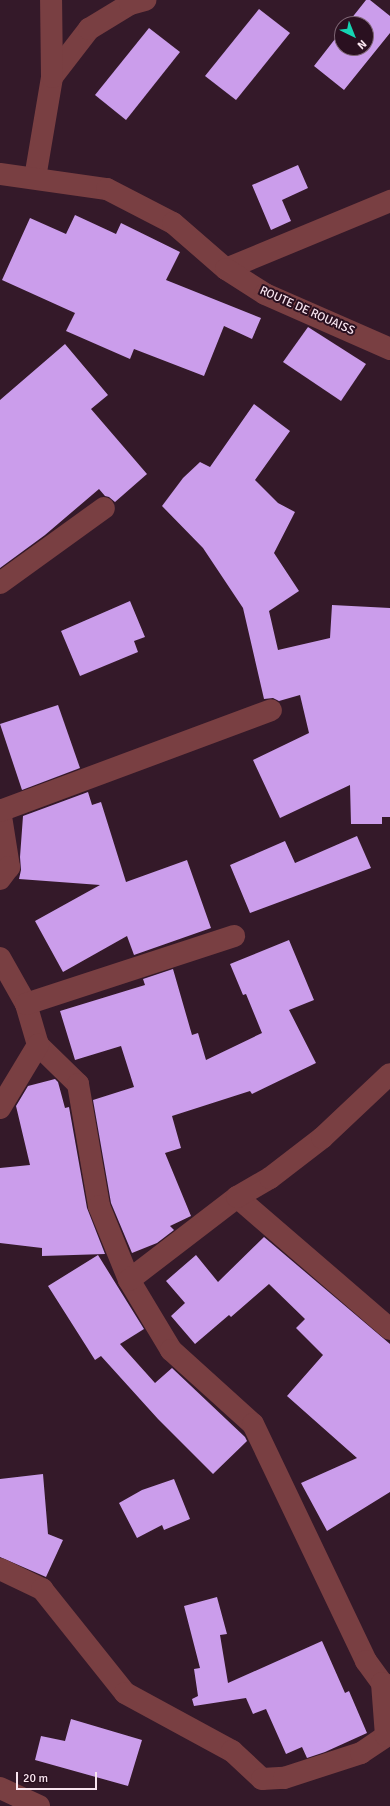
<!DOCTYPE html>
<html>
<head>
<meta charset="utf-8">
<style>
	body { margin:0 }
	#map { position:relative; width:390px; height:1806px; overflow:hidden; background:#341929; font-family:Signika,sans-serif }
	div>[style] { position:absolute }
	[style*='--x'] { left:calc(var(--x)*1px); top:calc(var(--y)*1px); width:calc(var(--w)*1px); rotate:calc(var(--a)*1deg) }
	.building>* { inset:0; background:#cb9deb }
	.minor>* { height:22px; margin:-11px; padding:0 11px; transform-origin:11px; border-radius:11px; background:#793f42 }
	.tertiary>* { height:22px; margin:-11px; padding:0 11px; transform-origin:11px; border-radius:11px; background:#793f42 }
	span { translate:-50% -50%; white-space:nowrap; text-align:center; line-height:1.15; -webkit-text-stroke:4px #2a1020; paint-order:stroke }
	.street-label { font-size:12px; color:#f9e5f0 }
	.north { position:absolute; left:334px; top:16px; width:40px; height:40px; box-sizing:border-box; background:#2a1020; border:1px solid #7d6573; border-radius:50%; rotate:137deg; font-size:11px; font-weight:700; line-height:16px; text-align:center; color:#f9e5f0 }
	.north::after { content:''; display:block; margin:auto; width:14px; height:18px; background:#15d5b3; clip-path:polygon(50% 0,100% 100%,50% 72%,0 100%) }
	.scale { position:absolute; left:16px; top:1772px; width:81px; height:18px; box-sizing:border-box; border:2px solid #f9e5f0; border-top:0; padding-left:5px; font-size:12px; line-height:14px; white-space:nowrap; color:#f9e5f0; -webkit-text-stroke:3px #2a1020; paint-order:stroke }
</style>
</head>
<body>
<div id="map">
	<div class="building">
		<i style="clip-path:polygon(366px 0,370px 0,390px 16px,390px 33px,344px 90px,314px 66px,342px 30px,342px 48px,366px 48px,366px 24px,347px 24px)"></i>
		<i style="clip-path:polygon(259px 9px,290px 33px,236px 100px,205px 76px)"></i>
		<i style="clip-path:polygon(149px 28px,180px 52px,126px 120px,95px 95px)"></i>
		<i style="clip-path:polygon(298px 165px,308px 188px,282px 200px,291px 221px,271px 230px,252px 185px)"></i>
		<i style="clip-path:polygon(75px 215px,116px 234px,121px 223px,180px 252px,166px 280px,261px 318px,252px 339px,224px 326px,204px 376px,134px 349px,130px 359px,66px 331px,75px 313px,2px 280px,30px 218px,66px 234px)"></i>
		<i style="clip-path:polygon(308px 327px,366px 364px,341px 401px,283px 362px)"></i>
		<i style="clip-path:polygon(65px 344px,108px 395px,91px 409px,147px 474px,115px 502px,109px 497px,105px 496px,99px 489px,45px 535px,0 568px,0 400px)"></i>
		<i style="clip-path:polygon(254px 404px,290px 431px,255px 480px,278px 503px,295px 512px,274px 553px,299px 591px,269px 611px,278px 650px,330px 638px,332px 605px,390px 608px,390px 817px,382px 817px,382px 824px,351px 824px,350px 785px,280px 818px,253px 760px,309px 733px,300px 695px,279px 701px,273px 698px,264px 699px,243px 608px,203px 548px,162px 506px,183px 478px,200px 462px,210px 467px)"></i>
		<i style="clip-path:polygon(130px 601px,145px 637px,134px 641px,138px 652px,80px 676px,61px 631px)"></i>
		<i style="clip-path:polygon(58px 705px,80px 768px,22px 790px,0 724px)"></i>
		<i style="clip-path:polygon(88px 792px,92px 805px,101px 802px,126px 882px,187px 860px,211px 928px,134px 955px,127px 936px,63px 972px,35px 921px,100px 885px,19px 879px,21px 870px,20px 857px,23px 816px)"></i>
		<i style="clip-path:polygon(357px 836px,371px 868px,250px 913px,230px 865px,285px 841px,295px 863px)"></i>
		<i style="clip-path:polygon(289px 940px,314px 1000px,289px 1010px,316px 1063px,252px 1094px,250px 1091px,172px 1116px,181px 1148px,165px 1153px,191px 1216px,170px 1226px,174px 1230px,157px 1243px,132px 1253px,111px 1203px,93px 1100px,134px 1087px,121px 1046px,75px 1060px,60px 1011px,145px 985px,143px 979px,173px 969px,192px 1035px,198px 1033px,206px 1060px,262px 1033px,246px 994px,243px 995px,230px 964px)"></i>
		<i style="clip-path:polygon(55px 1079px,58px 1082px,65px 1108px,69px 1107px,87px 1208px,105px 1254px,42px 1256px,42px 1248px,0 1243px,0 1168px,30px 1165px,16px 1106px,28px 1086px)"></i>
		<i style="clip-path:polygon(264px 1237px,390px 1344px,390px 1492px,327px 1531px,301px 1483px,357px 1458px,287px 1396px,323px 1355px,296px 1328px,305px 1319px,269px 1284px,231px 1317px,229px 1315px,195px 1344px,171px 1316px,185px 1303px,166px 1281px,196px 1255px,218px 1282px)"></i>
		<i style="clip-path:polygon(98px 1255px,144px 1329px,120px 1344px,155px 1383px,172px 1368px,245px 1437px,247px 1441px,213px 1474px,158px 1419px,101px 1356px,95px 1360px,48px 1286px)"></i>
		<i style="clip-path:polygon(43px 1474px,48px 1534px,63px 1540px,46px 1577px,0 1557px,0 1479px)"></i>
		<i style="clip-path:polygon(174px 1479px,190px 1519px,164px 1530px,162px 1525px,137px 1538px,119px 1503px,142px 1490px)"></i>
		<i style="clip-path:polygon(217px 1597px,227px 1634px,220px 1635px,228px 1683px,322px 1641px,345px 1693px,349px 1691px,367px 1733px,325px 1752px,307px 1758px,302px 1747px,286px 1754px,266px 1709px,253px 1714px,246px 1698px,194px 1706px,192px 1699px,198px 1696px,194px 1669px,200px 1668px,184px 1606px)"></i>
		<i style="clip-path:polygon(71px 1719px,142px 1740px,128px 1786px,35px 1760px,41px 1736px,65px 1741px)"></i>
	</div>
	<div class="minor">
		<i style="--x:52;--y:77;--w:61;--a:-52.4"></i>
		<i style="--x:89;--y:29;--w:48;--a:-31.4"></i>
		<i style="--x:130;--y:4;--w:16;--a:-15"></i>
		<i style="--x:35;--y:178;--w:102;--a:-80.4"></i>
		<i style="--x:52;--y:77;--w:77;--a:-90.7"></i>
		<i style="--x:226;--y:269;--w:178;--a:-22.5"></i>
		<i style="--x:0;--y:583;--w:128;--a:-35.8"></i>
		<i style="--x:0;--y:810;--w:58;--a:81"></i>
		<i style="--x:9;--y:867;--w:15;--a:127"></i>
		<i style="--x:0;--y:811;--w:289;--a:-20.4"></i>
		<i style="--x:0;--y:958;--w:53;--a:60.5"></i>
		<i style="--x:26;--y:1004;--w:43;--a:73.7"></i>
		<i style="--x:38;--y:1045;--w:56;--a:44.3"></i>
		<i style="--x:78;--y:1084;--w:124;--a:80.2"></i>
		<i style="--x:99;--y:1206;--w:80;--a:67.9"></i>
		<i style="--x:129;--y:1280;--w:82;--a:59"></i>
		<i style="--x:171;--y:1350;--w:110;--a:42.1"></i>
		<i style="--x:253;--y:1424;--w:263;--a:64.5"></i>
		<i style="--x:366;--y:1661;--w:27;--a:54"></i>
		<i style="--x:382;--y:1683;--w:9;--a:21"></i>
		<i style="--x:26;--y:1004;--w:219;--a:-18.1"></i>
		<i style="--x:0;--y:1108;--w:74;--a:-58.9"></i>
		<i style="--x:237;--y:1197;--w:202;--a:40.8"></i>
		<i style="--x:129;--y:1280;--w:136;--a:-37.5"></i>
		<i style="--x:237;--y:1197;--w:38;--a:-30"></i>
		<i style="--x:270;--y:1178;--w:66;--a:-37.6"></i>
		<i style="--x:322;--y:1138;--w:93;--a:-43.3"></i>
		<i style="--x:0;--y:1569;--w:47;--a:25.5"></i>
		<i style="--x:42;--y:1589;--w:133;--a:51.4"></i>
		<i style="--x:125;--y:1693;--w:122;--a:28.5"></i>
		<i style="--x:232;--y:1751;--w:41;--a:43"></i>
		<i style="--x:262;--y:1779;--w:22;--a:-3"></i>
		<i style="--x:284;--y:1778;--w:81;--a:-18"></i>
		<i style="--x:361;--y:1753;--w:30;--a:-34"></i>
		<i style="--x:386;--y:1736;--w:53;--a:-94.3"></i>
		<i style="--x:0;--y:1788;--w:43;--a:24.8"></i>
	</div>
	<div class="tertiary">
		<i style="--x:0;--y:174;--w:108;--a:8"></i>
		<i style="--x:107;--y:189;--w:74;--a:27.3"></i>
		<i style="--x:173;--y:223;--w:70;--a:41"></i>
		<i style="--x:226;--y:269;--w:46;--a:32.7"></i>
		<i style="--x:265;--y:294;--w:137;--a:23.7"></i>
	</div>
	<div class="street-label">
		<span style="left:307px;top:311px;rotate:24deg">ROUTE DE ROUAISS</span>
	</div>
	<div class="north">N</div>
	<div class="scale">20 m</div>
</div>
</body>
</html>
